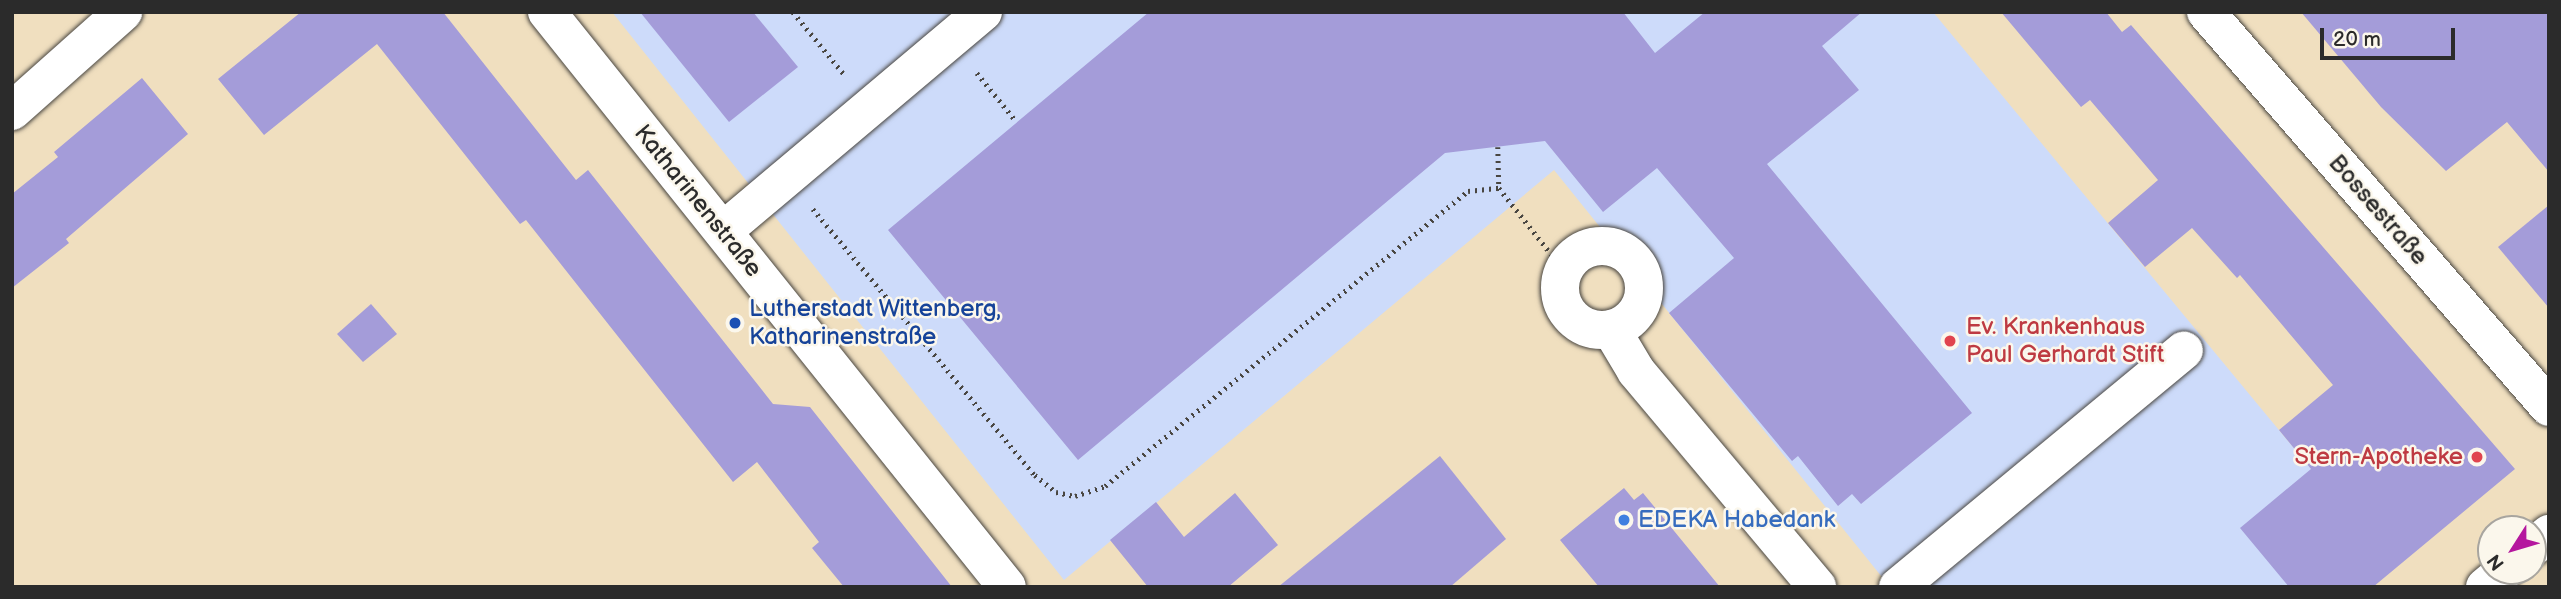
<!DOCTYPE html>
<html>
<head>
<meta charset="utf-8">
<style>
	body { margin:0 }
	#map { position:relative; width:2561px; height:599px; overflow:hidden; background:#f0dfbf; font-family:"Balsamiq Sans",sans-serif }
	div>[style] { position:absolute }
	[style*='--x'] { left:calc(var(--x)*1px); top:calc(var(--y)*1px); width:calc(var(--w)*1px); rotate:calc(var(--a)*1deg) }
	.built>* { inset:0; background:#cddbfa }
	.building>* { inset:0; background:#a49cd9 }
	.path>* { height:4.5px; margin-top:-2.25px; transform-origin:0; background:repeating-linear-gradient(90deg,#494641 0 2px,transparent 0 7px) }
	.roads { filter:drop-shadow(0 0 2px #494641) drop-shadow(0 0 2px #494641) }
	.minor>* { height:38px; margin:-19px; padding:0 19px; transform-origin:19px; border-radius:19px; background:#fff }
	.minor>.ring { margin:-19px; padding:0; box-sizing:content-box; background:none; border:38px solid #fff; border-radius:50% }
	.dots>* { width:19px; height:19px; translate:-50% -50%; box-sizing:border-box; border:4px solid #fbf7ec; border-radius:50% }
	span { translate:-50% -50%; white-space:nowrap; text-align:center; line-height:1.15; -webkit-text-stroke:5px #fbf7ec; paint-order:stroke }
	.street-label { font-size:24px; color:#2b2b2b }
	.transit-label { font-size:24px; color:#164399 }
	.left { translate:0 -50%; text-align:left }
	.health-label { font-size:24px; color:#be3a42 }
	.right { translate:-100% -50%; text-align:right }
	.shop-label { font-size:24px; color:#366cbe }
	.frame { position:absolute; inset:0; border:14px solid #2b2b2b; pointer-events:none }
	.north { position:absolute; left:2477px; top:515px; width:70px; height:70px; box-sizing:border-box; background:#fbf7ec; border:2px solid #a8a59f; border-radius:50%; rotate:233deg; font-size:19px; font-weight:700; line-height:28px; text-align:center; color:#2b2b2b }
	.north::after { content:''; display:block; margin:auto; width:24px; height:32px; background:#b5179e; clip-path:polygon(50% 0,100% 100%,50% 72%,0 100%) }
	.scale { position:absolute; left:2320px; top:28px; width:135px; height:32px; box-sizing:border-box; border:4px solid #2b2b2b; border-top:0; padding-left:9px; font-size:21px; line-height:24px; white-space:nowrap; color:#2b2b2b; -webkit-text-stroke:5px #fbf7ec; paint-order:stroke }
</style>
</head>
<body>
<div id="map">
	<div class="built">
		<i style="clip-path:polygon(612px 12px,1933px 12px,2341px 505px,2372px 587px,1890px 587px,1554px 170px,1064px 580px)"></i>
	</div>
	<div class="building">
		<i style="clip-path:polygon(301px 12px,443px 12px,576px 180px,588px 170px,773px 404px,810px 407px,952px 587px,844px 587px,812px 548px,819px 542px,757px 462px,733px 482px,526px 220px,520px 224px,377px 44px,264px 135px,218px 79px)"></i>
		<i style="clip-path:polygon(640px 12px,753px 12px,798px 67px,729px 122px)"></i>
		<i style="clip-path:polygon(1149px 12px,1623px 12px,1655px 53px,1705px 12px,1862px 12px,1822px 46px,1859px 90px,1767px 164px,1972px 413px,1861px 504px,1852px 494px,1838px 506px,1798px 456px,1792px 461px,1669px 313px,1734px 258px,1657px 168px,1603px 212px,1545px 141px,1445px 153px,1078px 460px,888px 230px)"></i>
		<i style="clip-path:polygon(2001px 12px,2106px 12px,2122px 32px,2131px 25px,2515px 469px,2373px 587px,2289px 587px,2240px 528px,2311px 469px,2279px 430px,2333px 385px,2240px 275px,2237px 278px,2192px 228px,2145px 267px,2108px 223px,2158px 180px,2090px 100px,2081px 107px)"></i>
		<i style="clip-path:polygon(2301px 12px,2549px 12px,2549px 172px,2507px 122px,2446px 171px,2381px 107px)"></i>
		<i style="clip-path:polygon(142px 78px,188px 134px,66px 239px,69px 243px,12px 288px,12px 194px,58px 157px,54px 152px)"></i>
		<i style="clip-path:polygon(2549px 205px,2549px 308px,2498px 247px)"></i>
		<i style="clip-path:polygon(371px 304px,397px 334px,363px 362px,337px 334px)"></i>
		<i style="clip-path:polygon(1440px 456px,1506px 539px,1450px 587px,1278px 587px)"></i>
		<i style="clip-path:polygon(1624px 488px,1634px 500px,1643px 493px,1720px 587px,1599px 587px,1560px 540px)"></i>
		<i style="clip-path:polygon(1235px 493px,1278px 545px,1228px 587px,1148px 587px,1110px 540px,1156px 502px,1184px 537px)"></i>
	</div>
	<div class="path">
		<i style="--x:793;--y:12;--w:80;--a:50.6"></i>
		<i style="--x:977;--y:73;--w:62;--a:50.9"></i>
		<i style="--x:1498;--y:147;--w:41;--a:88.6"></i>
		<i style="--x:1499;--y:188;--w:103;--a:51.7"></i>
		<i style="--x:813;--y:209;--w:346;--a:50.2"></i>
		<i style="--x:1035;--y:475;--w:27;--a:39"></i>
		<i style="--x:1056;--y:492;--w:19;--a:12"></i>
		<i style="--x:1075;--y:496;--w:32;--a:-18"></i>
		<i style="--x:1105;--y:486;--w:468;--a:-39.1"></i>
		<i style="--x:1468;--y:191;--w:31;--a:-6"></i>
	</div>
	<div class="roads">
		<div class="minor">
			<i style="--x:547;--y:12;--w:736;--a:51.34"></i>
			<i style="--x:2206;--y:12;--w:523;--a:49.03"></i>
			<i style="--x:12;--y:111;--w:149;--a:-41.7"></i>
			<i style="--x:723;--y:231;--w:340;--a:-40.1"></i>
			<i class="ring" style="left:1560px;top:246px;width:46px;height:46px"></i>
			<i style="--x:1611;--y:329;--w:49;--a:59.2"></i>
			<i style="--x:1636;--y:371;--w:282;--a:50"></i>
			<i style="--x:2533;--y:547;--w:21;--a:-39"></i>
			<i style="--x:1898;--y:587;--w:371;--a:-39.6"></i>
			<i style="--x:2485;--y:587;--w:25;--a:-40"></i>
		</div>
	</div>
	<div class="dots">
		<i style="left:735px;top:323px;background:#1a4fb4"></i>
		<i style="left:1950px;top:341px;background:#e0444e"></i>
		<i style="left:2477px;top:457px;background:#e0444e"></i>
		<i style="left:1624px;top:520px;background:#3f7fe0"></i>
	</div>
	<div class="street-label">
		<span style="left:698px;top:201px;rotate:51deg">Katharinenstraße</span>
		<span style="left:2378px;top:210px;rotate:49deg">Bossestraße</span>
	</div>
	<div class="transit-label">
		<span class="left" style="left:749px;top:323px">Lutherstadt Wittenberg,<br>Katharinenstraße</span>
	</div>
	<div class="health-label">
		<span class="left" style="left:1966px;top:341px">Ev. Krankenhaus<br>Paul Gerhardt Stift</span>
		<span class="right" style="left:2463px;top:457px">Stern-Apotheke</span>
	</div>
	<div class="shop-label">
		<span class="left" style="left:1638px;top:520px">EDEKA Habedank</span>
	</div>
	<div class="frame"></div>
	<div class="north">N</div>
	<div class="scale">20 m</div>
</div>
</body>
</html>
